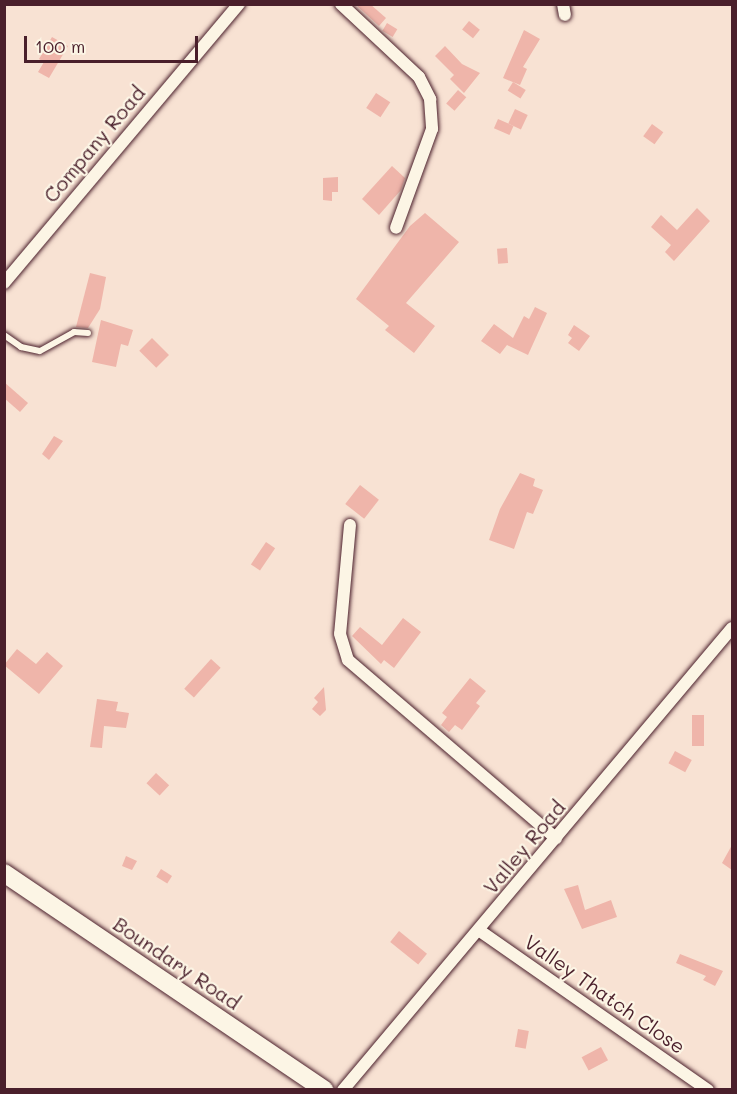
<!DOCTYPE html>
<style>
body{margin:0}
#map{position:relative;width:737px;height:1094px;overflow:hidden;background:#f8e2d3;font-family:Mali,sans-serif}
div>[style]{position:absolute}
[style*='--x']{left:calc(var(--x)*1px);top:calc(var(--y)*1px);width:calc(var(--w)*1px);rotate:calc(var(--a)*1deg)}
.building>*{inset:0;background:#efb5aa;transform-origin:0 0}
.roads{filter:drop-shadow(0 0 2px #4a1f2b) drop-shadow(0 0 2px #4a1f2b)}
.service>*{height:6px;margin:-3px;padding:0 3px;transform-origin:3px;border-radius:3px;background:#fcf5e5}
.minor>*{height:12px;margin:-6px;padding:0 6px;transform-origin:6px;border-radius:6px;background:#fcf5e5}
.secondary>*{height:18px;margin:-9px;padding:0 9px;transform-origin:9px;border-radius:9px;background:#fcf5e5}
span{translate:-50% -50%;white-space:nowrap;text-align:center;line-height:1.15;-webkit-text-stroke:4.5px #fcf5e5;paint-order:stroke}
.street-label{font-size:20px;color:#4a1f2b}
.frame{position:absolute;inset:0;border:6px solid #4a1f2b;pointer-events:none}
.scale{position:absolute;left:24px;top:36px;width:174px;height:27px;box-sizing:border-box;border:3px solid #4a1f2b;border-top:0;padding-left:8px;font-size:18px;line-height:21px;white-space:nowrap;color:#4a1f2b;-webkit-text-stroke:4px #fcf5e5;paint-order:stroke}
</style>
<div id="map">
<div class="building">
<div style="clip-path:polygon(355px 4px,370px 4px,386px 18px,379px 26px)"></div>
<div style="left:469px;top:21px;width:14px;height:11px;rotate:39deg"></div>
<div style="left:387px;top:23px;width:12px;height:9px;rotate:31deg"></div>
<div style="clip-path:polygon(524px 30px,540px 39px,523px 67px,527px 69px,520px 85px,503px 78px)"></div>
<div style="clip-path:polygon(52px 37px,68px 46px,49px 78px,38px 72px,44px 62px,39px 59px)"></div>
<div style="clip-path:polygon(445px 46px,462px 64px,480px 73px,464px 93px,450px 79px,454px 75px,435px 56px)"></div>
<div style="left:513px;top:82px;width:15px;height:10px;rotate:32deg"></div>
<div style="left:458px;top:90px;width:11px;height:18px;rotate:41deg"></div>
<div style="left:376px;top:93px;width:17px;height:18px;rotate:33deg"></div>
<div style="left:515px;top:109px;width:14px;height:16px;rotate:25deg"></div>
<div style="left:498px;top:119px;width:17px;height:10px;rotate:24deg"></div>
<div style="left:652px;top:124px;width:14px;height:15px;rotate:36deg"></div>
<div style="clip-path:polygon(392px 166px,405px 178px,401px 190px,379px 215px,362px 199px)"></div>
<div style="clip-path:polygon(338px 177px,338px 192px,332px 192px,332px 201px,323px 200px,323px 178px)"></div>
<div style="clip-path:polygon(697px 208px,710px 221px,674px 261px,665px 252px,671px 245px,651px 227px,661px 215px,677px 230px)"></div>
<div style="clip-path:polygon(425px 213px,459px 242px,406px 303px,435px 326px,414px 353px,385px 330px,389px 326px,356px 299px,410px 226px)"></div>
<div style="left:507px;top:248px;width:15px;height:10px;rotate:86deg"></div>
<div style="clip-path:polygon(90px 273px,106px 277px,100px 309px,88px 328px,76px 327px)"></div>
<div style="clip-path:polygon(535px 307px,547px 313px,528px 355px,507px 345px,500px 354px,481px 341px,494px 324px,513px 338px,524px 316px,529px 319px)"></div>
<div style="clip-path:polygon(101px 320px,133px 330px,128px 346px,121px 344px,116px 367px,92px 362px)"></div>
<div style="clip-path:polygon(574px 325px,590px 336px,579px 351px,568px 343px,572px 338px,568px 335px)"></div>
<div style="left:152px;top:338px;width:24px;height:18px;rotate:45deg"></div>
<div style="clip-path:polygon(4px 382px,28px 403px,20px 412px,4px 398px)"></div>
<div style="clip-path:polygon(54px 436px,63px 441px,49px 460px,42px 454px)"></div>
<div style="clip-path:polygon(520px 473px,535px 479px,533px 486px,543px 490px,533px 514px,527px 512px,514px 549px,489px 540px,500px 509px)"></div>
<div style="left:360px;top:485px;width:24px;height:24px;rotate:38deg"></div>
<div style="left:266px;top:542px;width:11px;height:27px;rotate:34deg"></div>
<div style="clip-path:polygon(403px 618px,421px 632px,394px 668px,384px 660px,381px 664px,352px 636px,360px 627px,382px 645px)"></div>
<div style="clip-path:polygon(17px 649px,36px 664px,47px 652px,63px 666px,39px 694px,4px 665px)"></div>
<div style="left:211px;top:659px;width:13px;height:40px;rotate:42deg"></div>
<div style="clip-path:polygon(470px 678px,486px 691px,476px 703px,480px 706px,462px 730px,455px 725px,449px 732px,441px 725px,447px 717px,442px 713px)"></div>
<div style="clip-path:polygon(324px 687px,326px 710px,320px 716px,312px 709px,318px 702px,314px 698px)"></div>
<div style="clip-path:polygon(97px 699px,118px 702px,116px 711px,129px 713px,126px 728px,104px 726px,102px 748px,90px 747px)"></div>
<div style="left:692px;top:715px;width:12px;height:31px"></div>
<div style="left:675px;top:751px;width:19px;height:14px;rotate:28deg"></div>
<div style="left:156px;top:773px;width:18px;height:14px;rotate:43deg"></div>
<div style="clip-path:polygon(732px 845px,732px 870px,722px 863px)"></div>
<div style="clip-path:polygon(126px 856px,137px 861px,132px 870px,122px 866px)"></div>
<div style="left:161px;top:869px;width:13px;height:9px;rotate:32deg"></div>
<div style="clip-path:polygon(578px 885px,585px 910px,611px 900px,617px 917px,582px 929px,564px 889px)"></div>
<div style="left:399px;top:931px;width:36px;height:14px;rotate:39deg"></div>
<div style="clip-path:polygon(680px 954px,723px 971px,715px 986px,703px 980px,706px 976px,676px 963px)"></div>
<div style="left:518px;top:1029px;width:11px;height:18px;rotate:10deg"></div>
<div style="left:601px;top:1047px;width:15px;height:22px;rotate:62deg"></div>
</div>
<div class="roads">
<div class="service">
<div style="--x:4;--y:335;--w:21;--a:35"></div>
<div style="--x:21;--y:347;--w:19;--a:12"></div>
<div style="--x:40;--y:351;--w:39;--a:-29"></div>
<div style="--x:74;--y:332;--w:14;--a:4"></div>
</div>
<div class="minor">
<div style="--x:341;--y:4;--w:107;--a:43.1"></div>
<div style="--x:419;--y:77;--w:25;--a:63"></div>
<div style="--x:430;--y:99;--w:30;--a:86"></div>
<div style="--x:432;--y:129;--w:105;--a:110"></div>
<div style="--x:563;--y:4;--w:11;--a:80"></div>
<div style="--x:4;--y:283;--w:365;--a:-49.9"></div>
<div style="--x:350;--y:525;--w:109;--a:95.2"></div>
<div style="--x:340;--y:634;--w:27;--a:73"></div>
<div style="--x:348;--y:660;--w:274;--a:40.6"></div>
<div style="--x:480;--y:931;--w:278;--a:34.9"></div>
<div style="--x:343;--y:1090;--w:604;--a:-49.9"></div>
</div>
<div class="secondary">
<div style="--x:4;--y:873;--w:387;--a:34.1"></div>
</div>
</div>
<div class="street-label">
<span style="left:94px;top:144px;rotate:-50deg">Company Road</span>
<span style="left:524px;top:847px;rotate:-50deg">Valley Road</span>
<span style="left:177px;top:963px;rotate:34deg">Boundary Road</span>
<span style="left:605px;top:994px;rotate:35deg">Valley Thatch Close</span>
</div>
<div class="frame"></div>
<div class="scale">100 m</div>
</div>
